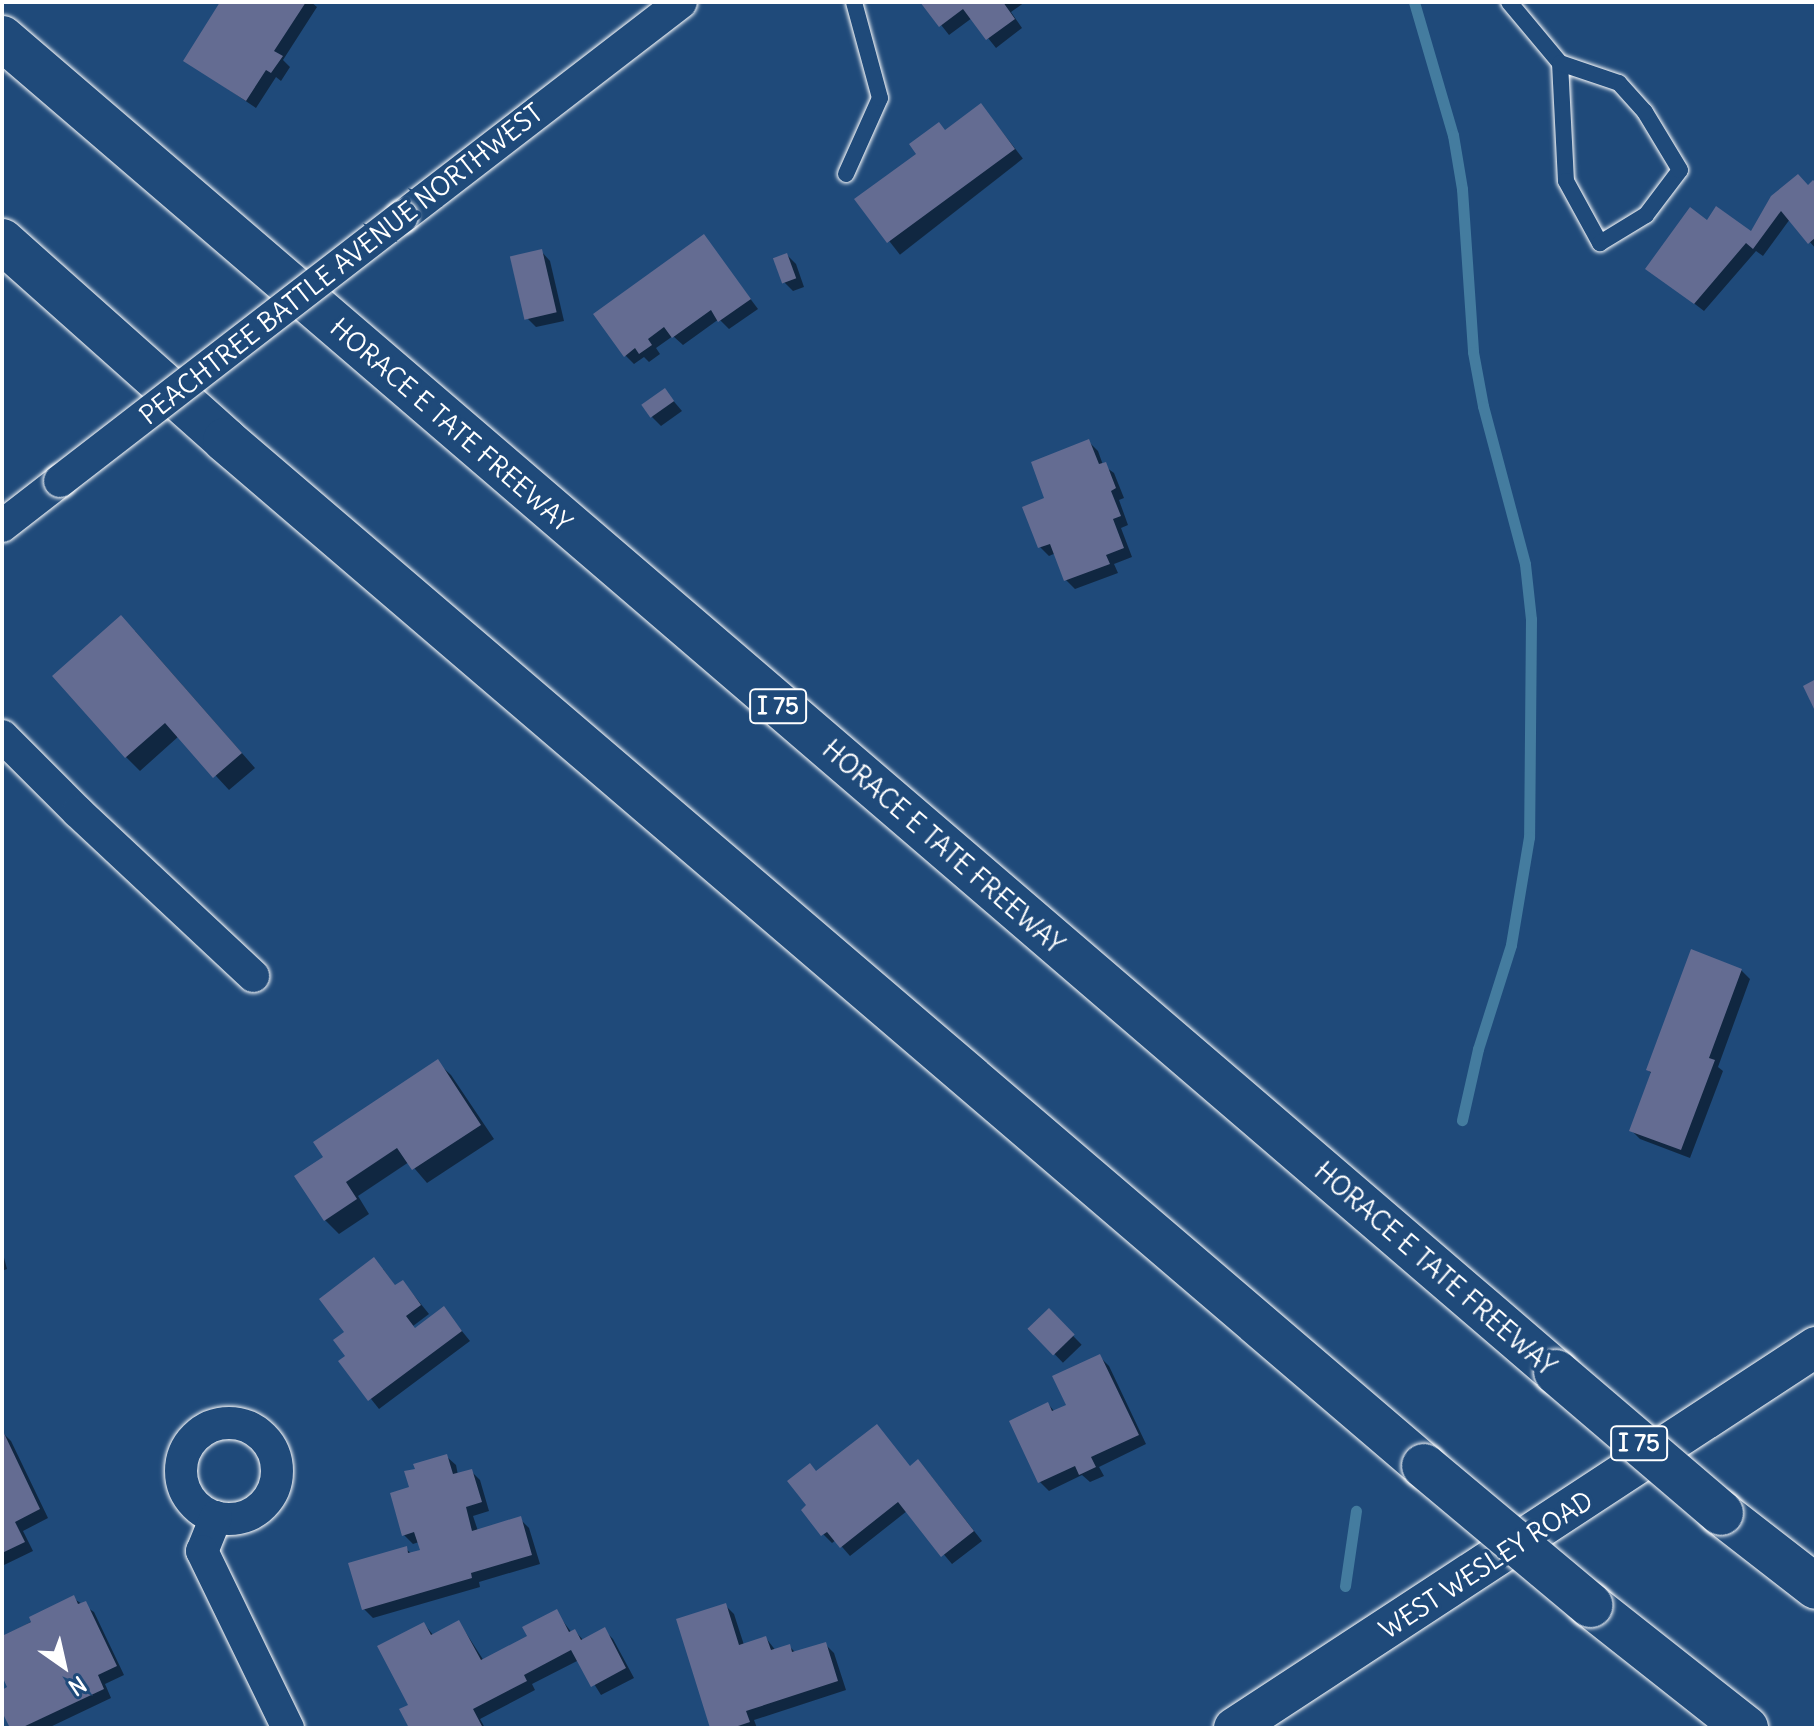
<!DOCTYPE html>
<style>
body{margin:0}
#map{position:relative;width:1818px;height:1730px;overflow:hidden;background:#1f4a7a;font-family:Delius,sans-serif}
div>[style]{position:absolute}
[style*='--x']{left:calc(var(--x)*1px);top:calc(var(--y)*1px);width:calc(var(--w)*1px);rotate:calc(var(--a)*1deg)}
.shadow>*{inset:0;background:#0007;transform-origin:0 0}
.stream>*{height:11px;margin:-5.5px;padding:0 5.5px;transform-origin:5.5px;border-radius:5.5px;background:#447c9f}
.building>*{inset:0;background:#646c92;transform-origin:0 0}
.roads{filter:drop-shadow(0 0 2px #fff) drop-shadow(0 0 2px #fff)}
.service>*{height:16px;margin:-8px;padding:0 8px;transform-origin:8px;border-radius:8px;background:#1f4a7a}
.minor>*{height:32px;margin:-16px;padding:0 16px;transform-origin:16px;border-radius:16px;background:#1f4a7a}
.minor>.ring{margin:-16px;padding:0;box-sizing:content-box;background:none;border:32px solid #1f4a7a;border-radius:50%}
.tertiary>*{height:40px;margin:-20px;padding:0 20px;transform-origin:20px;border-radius:20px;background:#1f4a7a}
.motorway>*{height:44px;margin:-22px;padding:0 22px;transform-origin:22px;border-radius:22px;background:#1f4a7a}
.bridges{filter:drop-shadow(0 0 2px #fff) drop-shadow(0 0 2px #fff)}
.minor-bridge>*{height:32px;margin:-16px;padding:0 16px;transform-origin:16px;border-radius:16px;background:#1f4a7a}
.motorway-bridge>*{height:44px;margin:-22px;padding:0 22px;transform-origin:22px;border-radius:22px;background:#1f4a7a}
span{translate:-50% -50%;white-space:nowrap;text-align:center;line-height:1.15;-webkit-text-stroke:7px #1f4a7a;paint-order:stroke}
.shield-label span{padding:2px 6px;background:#1f4a7a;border:2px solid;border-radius:6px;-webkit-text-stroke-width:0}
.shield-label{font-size:24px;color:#fff;font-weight:700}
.street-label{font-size:26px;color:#fff}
.frame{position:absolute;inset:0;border:4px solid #fff;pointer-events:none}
.north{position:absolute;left:24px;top:1626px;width:80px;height:80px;-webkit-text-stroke:6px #1f4a7a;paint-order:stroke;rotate:146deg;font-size:22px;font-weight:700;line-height:32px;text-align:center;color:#fff}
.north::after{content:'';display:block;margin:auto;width:28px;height:36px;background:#fff;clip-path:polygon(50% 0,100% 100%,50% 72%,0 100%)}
</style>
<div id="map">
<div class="shadow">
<div style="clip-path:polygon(223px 2px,311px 2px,317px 7px,283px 60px,290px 67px,281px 81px,276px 77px,256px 108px,185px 60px)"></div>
<div style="clip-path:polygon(923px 2px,1025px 2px,1011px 12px,1022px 28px,996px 48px,972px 18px,949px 35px)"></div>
<div style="left:981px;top:105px;width:68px;height:156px;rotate:52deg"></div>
<div style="clip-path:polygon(1816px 185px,1816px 249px,1790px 219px,1763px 256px,1756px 251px,1704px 311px,1648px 268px,1707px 223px,1752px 234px,1808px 187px)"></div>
<div style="clip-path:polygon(704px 237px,758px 309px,729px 329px,719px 319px,683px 345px,673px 336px,656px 348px,660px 354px,649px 362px,644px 357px,634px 364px,625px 355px)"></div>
<div style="clip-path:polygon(541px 251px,550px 261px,564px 321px,536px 327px,527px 318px)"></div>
<div style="clip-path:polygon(787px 255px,796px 264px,804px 287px,793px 291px,784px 282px)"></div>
<div style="clip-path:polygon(665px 391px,682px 411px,661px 426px,652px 417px)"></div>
<div style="clip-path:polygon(1089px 442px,1098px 451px,1103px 465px,1114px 473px,1124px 498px,1119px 500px,1128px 525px,1121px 528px,1132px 557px,1114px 564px,1118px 573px,1075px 589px,1066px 580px,1056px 553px,1049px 556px,1040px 547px,1047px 499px)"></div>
<div style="clip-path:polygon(135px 631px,255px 768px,229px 790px,179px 736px,140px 771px,126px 757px)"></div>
<div style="clip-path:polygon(1741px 970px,1750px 979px,1718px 1067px,1723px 1071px,1690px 1158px,1640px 1139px,1631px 1130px,1652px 1074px,1648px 1070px)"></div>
<div style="clip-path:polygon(437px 1062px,451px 1075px,494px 1139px,427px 1183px,409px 1162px,358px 1196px,369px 1214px,339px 1234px,325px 1220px,326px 1157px)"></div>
<div style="clip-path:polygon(2px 1250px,7px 1269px,2px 1271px)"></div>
<div style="clip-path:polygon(383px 1269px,396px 1287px,403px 1282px,429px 1314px,413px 1326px,416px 1330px,444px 1309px,470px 1341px,379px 1409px,341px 1361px,347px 1356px,347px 1332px)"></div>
<div style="left:1049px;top:1311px;width:47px;height:26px;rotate:46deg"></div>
<div style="clip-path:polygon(1100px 1357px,1109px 1366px,1146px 1444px,1099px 1467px,1104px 1476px,1090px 1482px,1082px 1475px,1049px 1491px,1040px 1482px,1048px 1404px,1055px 1412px,1068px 1406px)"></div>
<div style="clip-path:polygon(2px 1432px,11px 1441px,48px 1518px,23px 1531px,33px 1551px,2px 1566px)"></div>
<div style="clip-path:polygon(446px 1456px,456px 1465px,458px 1475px,471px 1471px,480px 1480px,489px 1511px,473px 1516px,478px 1531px,520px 1519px,529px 1528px,540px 1564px,479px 1582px,480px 1587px,373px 1618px,364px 1609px,406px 1549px,412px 1554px,422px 1551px,419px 1542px,413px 1544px,404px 1535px,411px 1489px)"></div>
<div style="clip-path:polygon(911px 1468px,927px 1471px,982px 1541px,952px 1564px,907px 1511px,850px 1556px,836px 1540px,832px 1543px,823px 1534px,809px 1505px,817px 1473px)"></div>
<div style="clip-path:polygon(73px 1598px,94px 1612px,124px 1675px,105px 1684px,111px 1698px,48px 1728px,12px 1728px,2px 1708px,2px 1692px,10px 1688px,2px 1671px,2px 1638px)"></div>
<div style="clip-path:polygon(725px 1605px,734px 1614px,744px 1645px,766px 1638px,776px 1651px,790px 1647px,796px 1653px,825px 1644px,834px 1653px,846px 1690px,754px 1720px,757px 1728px,712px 1728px)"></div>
<div style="clip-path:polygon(556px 1612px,572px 1633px,575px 1631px,584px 1641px,604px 1630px,613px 1639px,634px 1678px,601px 1695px,579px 1660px,532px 1684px,535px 1690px,480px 1719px,485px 1728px,412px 1728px,411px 1706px,424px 1624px,434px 1636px,459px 1622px,484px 1661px,530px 1637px)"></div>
</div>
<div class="stream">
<div style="--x:1414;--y:2;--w:139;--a:73.7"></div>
<div style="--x:1453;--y:135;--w:55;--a:80.5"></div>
<div style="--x:1462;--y:189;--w:163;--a:86.1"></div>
<div style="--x:1473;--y:352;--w:55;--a:79.5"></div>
<div style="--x:1483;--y:406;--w:163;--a:75.1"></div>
<div style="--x:1525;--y:564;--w:55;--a:83.8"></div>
<div style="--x:1531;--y:619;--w:218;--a:90.5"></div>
<div style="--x:1529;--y:837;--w:109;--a:99.5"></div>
<div style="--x:1511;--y:945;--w:109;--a:107.6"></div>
<div style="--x:1478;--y:1049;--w:73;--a:102.7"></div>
<div style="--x:1345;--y:1586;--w:76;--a:-81.7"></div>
</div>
<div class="building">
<div style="clip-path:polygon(220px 2px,306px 2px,274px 51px,283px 56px,271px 73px,266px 70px,246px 101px,183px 61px)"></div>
<div style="clip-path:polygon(920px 2px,1003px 2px,1015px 19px,986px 40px,963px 9px,939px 27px)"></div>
<div style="clip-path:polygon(981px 103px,1015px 149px,887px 243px,854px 199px,916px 154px,909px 144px,939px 122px,945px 130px)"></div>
<div style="clip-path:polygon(1798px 174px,1808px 185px,1813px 180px,1816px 183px,1816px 237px,1808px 244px,1781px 211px,1753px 249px,1746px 243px,1694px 304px,1645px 269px,1690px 207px,1707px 220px,1716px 206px,1751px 231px,1771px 196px)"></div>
<div style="clip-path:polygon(704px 234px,751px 299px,718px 322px,711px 310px,672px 338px,664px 327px,648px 339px,652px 345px,639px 354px,635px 348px,624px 357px,593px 314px)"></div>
<div style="left:542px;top:249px;width:65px;height:33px;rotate:77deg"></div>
<div style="left:787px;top:253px;width:27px;height:15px;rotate:70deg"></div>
<div style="left:665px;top:388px;width:16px;height:29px;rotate:55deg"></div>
<div style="clip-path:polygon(1089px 439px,1099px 464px,1106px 462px,1116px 488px,1111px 491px,1121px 516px,1113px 519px,1124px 548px,1106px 555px,1110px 564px,1064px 581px,1050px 544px,1038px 548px,1022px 507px,1044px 498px,1031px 462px)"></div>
<div style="clip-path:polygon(121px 615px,242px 753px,213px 778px,165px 723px,125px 758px,52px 676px)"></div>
<div style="clip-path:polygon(1816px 679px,1816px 713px,1803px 686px)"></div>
<div style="clip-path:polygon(1691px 949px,1742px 969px,1709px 1058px,1715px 1060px,1681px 1150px,1629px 1131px,1651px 1072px,1646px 1070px)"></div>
<div style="clip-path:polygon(438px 1059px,481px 1125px,412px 1170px,397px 1148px,346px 1182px,357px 1199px,324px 1221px,294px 1176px,323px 1157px,313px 1142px)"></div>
<div style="clip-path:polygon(374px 1257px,395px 1285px,403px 1280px,421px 1305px,406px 1316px,415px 1328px,444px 1306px,462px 1331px,368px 1401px,338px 1361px,345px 1356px,333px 1340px,344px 1332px,319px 1299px)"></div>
<div style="left:1049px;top:1308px;width:37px;height:30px;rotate:46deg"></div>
<div style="clip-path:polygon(1100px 1354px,1139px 1435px,1091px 1457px,1096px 1467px,1079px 1475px,1075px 1466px,1038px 1483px,1009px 1421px,1048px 1402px,1052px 1411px,1066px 1405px,1052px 1376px)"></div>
<div style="clip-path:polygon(877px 1424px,910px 1466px,918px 1459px,974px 1531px,941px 1557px,898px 1502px,840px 1548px,827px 1532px,821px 1536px,801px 1510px,806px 1505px,787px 1481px,810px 1463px,816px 1471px)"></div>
<div style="clip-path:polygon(2px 1429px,40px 1509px,15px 1522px,25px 1542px,2px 1553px)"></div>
<div style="clip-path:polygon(447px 1454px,453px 1474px,472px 1469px,482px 1502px,466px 1507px,472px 1531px,521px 1516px,532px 1555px,471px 1573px,472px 1578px,362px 1610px,348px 1563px,407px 1546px,408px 1553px,420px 1550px,414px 1532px,402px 1536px,390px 1493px,409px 1487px,404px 1471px,415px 1469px,413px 1464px)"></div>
<div style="clip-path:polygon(74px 1595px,78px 1604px,86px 1601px,117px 1666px,98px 1675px,104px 1689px,21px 1728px,10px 1728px,2px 1712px,2px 1690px,7px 1687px,2px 1676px,2px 1636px,31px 1622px,29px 1617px)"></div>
<div style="clip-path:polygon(726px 1603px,739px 1645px,766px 1636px,771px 1650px,790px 1644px,792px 1652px,826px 1642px,838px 1681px,746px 1711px,750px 1722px,732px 1728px,710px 1728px,676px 1619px)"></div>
<div style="clip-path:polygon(557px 1609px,569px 1632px,575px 1629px,581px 1640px,605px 1627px,626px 1668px,591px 1687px,571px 1650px,524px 1675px,527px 1681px,473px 1709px,483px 1728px,409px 1728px,399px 1709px,408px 1705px,377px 1646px,424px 1622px,431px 1635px,459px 1620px,481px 1660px,527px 1636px,522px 1627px)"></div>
</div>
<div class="roads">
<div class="service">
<div style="--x:1509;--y:2;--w:80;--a:50.1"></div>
<div style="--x:1560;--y:63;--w:118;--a:87.1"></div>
<div style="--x:1566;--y:181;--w:71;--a:61.3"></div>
<div style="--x:1600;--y:243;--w:54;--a:-31.3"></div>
<div style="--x:1646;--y:215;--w:56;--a:-52.9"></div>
<div style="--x:1680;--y:170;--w:68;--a:-121.1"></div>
<div style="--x:1645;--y:112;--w:39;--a:-132"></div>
<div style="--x:1619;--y:83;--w:62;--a:-161.3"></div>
<div style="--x:846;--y:174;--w:83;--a:-65.9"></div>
<div style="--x:880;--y:98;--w:99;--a:-105.2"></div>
</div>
<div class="minor">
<div style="--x:402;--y:217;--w:352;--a:-37.6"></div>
<div style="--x:2;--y:526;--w:73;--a:-37.8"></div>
<div style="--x:2;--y:736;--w:107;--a:45"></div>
<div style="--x:78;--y:812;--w:240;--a:43.1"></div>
<div class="ring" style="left:181px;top:1423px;width:64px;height:64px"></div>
<div style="--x:216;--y:1517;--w:37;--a:112"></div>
<div style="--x:202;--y:1551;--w:197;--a:64.1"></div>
</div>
<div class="tertiary">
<div style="--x:1234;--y:1728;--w:696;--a:-33.21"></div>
</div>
<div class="motorway">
<div style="--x:2;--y:38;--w:2048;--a:40.64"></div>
<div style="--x:2;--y:241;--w:299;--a:41.7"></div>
<div style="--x:225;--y:440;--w:1578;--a:40.55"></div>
<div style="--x:1721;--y:1513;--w:120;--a:37.9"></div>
<div style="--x:1590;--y:1605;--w:199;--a:38.3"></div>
</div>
</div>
<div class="bridges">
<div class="minor-bridge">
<div style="--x:60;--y:481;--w:432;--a:-37.7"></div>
</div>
<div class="motorway-bridge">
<div style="--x:1556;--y:1372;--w:217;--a:40.5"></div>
<div style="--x:1424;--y:1466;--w:217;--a:39.9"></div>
</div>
</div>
<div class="shield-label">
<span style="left:778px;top:706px">I 75</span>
<span style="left:1639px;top:1443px">I 75</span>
</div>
<div class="street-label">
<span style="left:341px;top:264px;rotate:-38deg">PEACHTREE BATTLE AVENUE NORTHWEST</span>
<span style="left:451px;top:425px;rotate:41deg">HORACE E TATE FREEWAY</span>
<span style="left:943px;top:847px;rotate:41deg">HORACE E TATE FREEWAY</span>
<span style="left:1435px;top:1269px;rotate:41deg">HORACE E TATE FREEWAY</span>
<span style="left:1486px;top:1565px;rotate:-33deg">WEST WESLEY ROAD</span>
</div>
<div class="frame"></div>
<div class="north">N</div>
</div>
